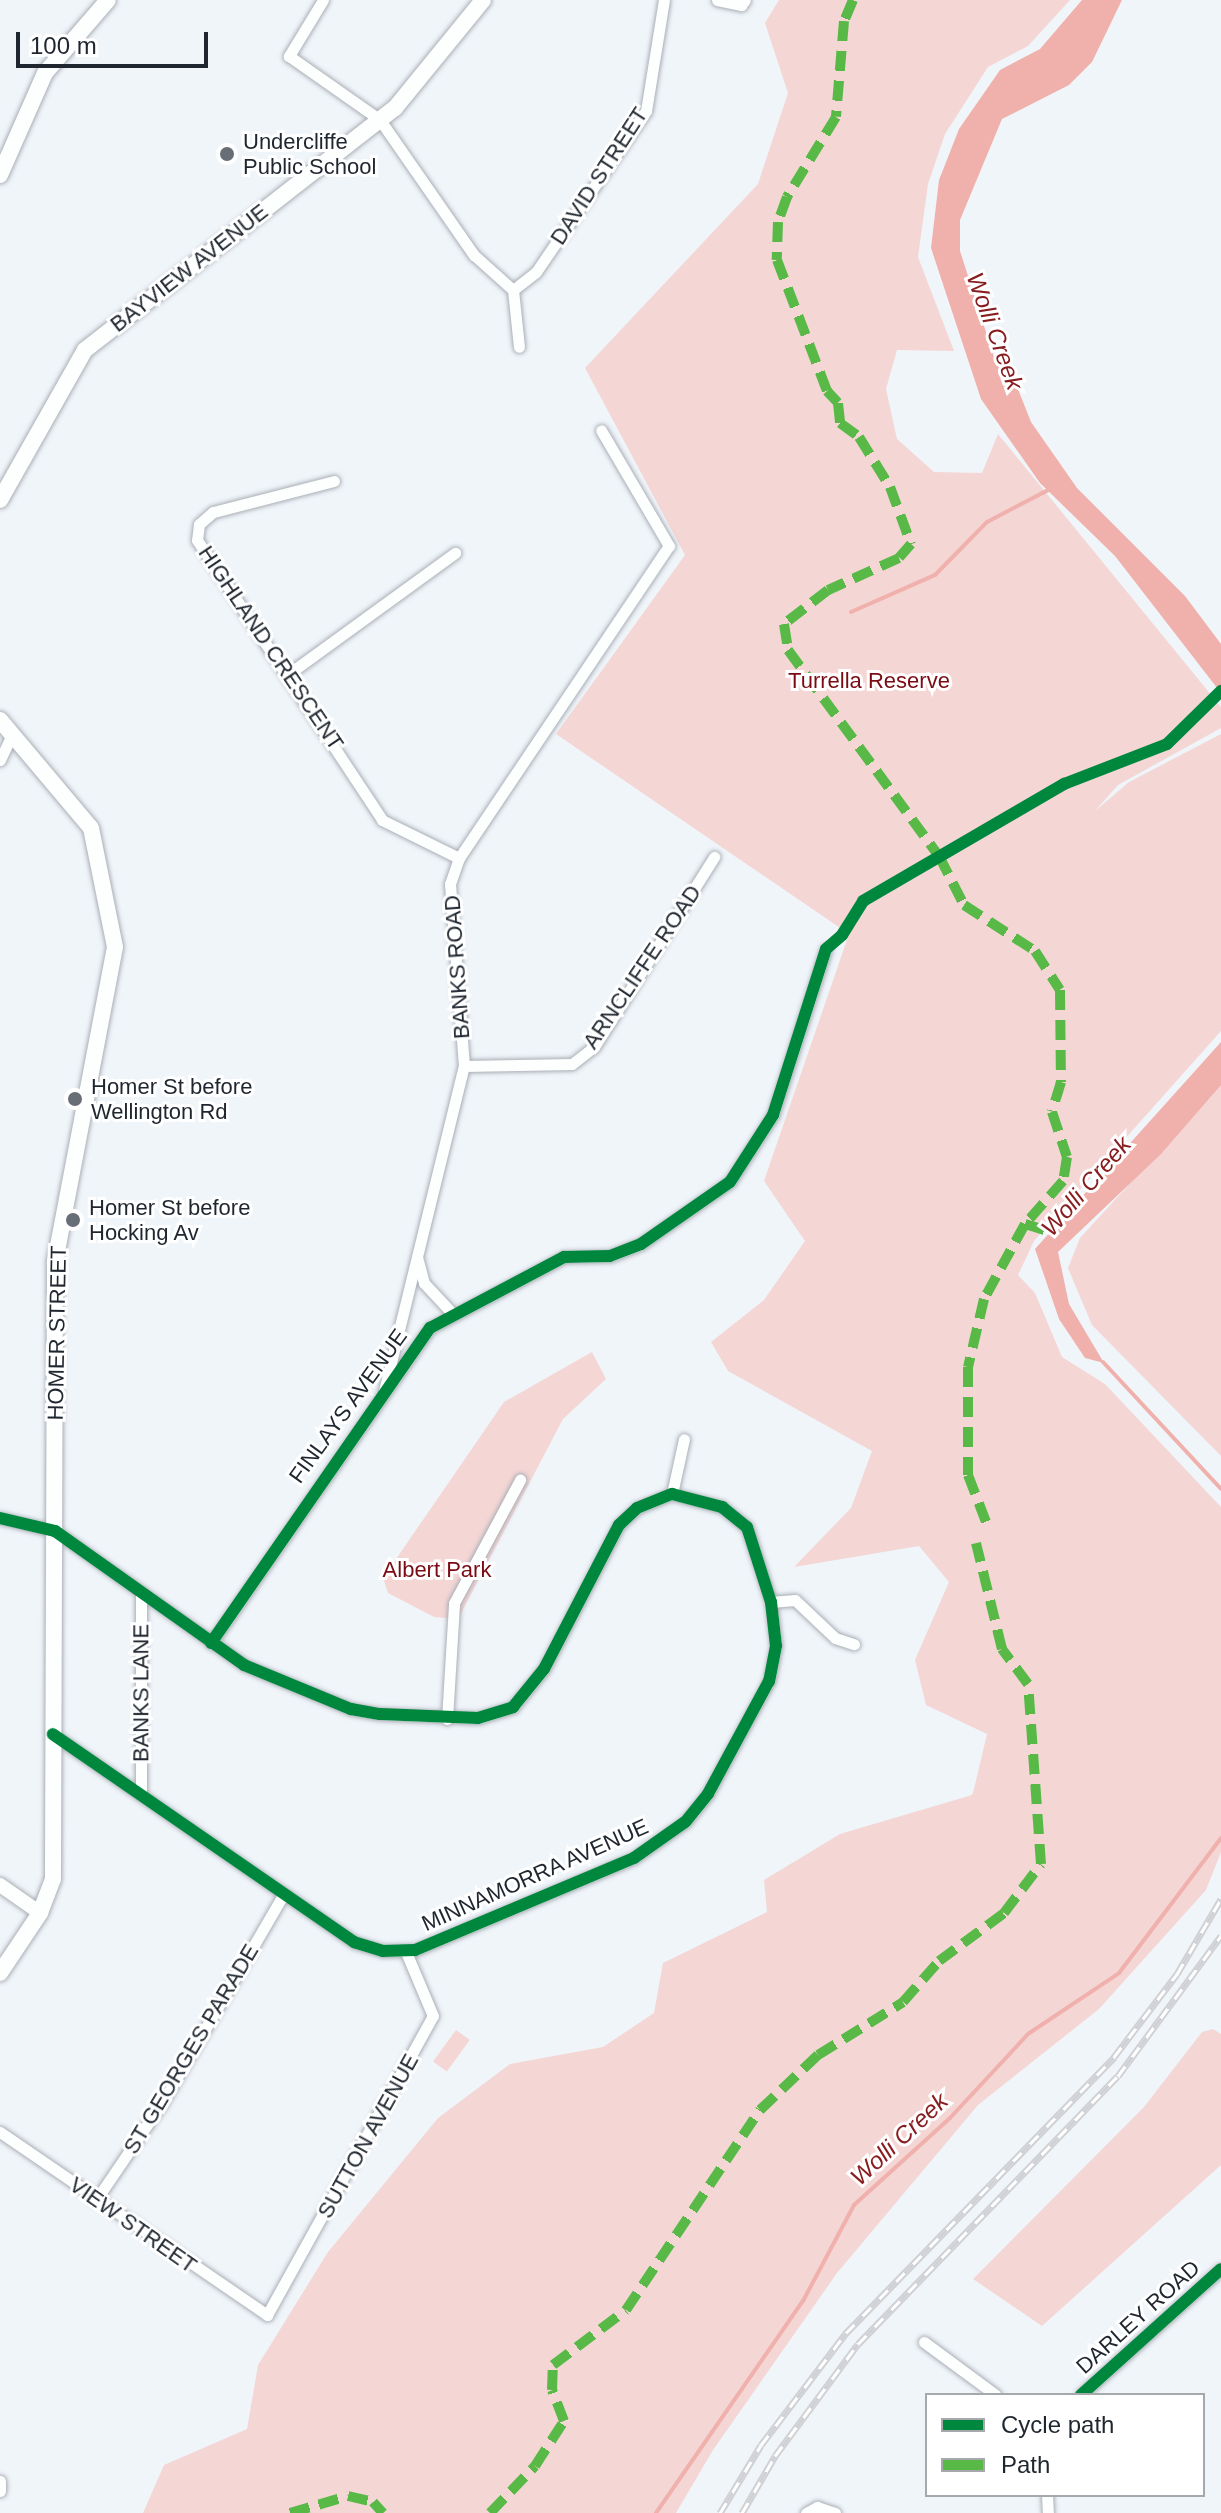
<!DOCTYPE html>
<style>
body{margin:0}
#map{position:relative;width:1221px;height:2513px;overflow:hidden;background:#f0f5fa;font-family:Arial,sans-serif}
div>[style]{position:absolute}
[style*='--x']{left:calc(var(--x)*1px);top:calc(var(--y)*1px);width:calc(var(--w)*1px);rotate:calc(var(--a)*1deg)}
.green>*{inset:0;background:#f4d6d5;transform-origin:0 0}
.water>*{inset:0;background:#f0b1ad}
.stream>*{height:4px;margin:-2px;padding:0 2px;transform-origin:2px;border-radius:2px;background:#f0b1ad}
.roads{filter:drop-shadow(0 0 2px #aaafb6) drop-shadow(0 0 2px #aaafb6)}
.minor>*{height:11px;margin:-5.5px;padding:0 5.5px;transform-origin:5.5px;border-radius:5.5px;background:#fdfefe}
.tertiary>*{height:14px;margin:-7px;padding:0 7px;transform-origin:7px;border-radius:7px;background:#fdfefe}
.secondary>*{height:16px;margin:-8px;padding:0 8px;transform-origin:8px;border-radius:8px;background:#fdfefe}
.rail>*{height:7px;margin-top:-3.5px;transform-origin:0;background:repeating-linear-gradient(90deg,#fff 0 12px,#d0d1d4 0 24px);box-sizing:border-box;border-block:2px solid #d0d1d4}
.quiet>*{height:10px;margin-top:-5px;transform-origin:0;background:repeating-linear-gradient(90deg,#58b947 0 20px,transparent 0 30px)}
.cycleway>*{height:12px;margin:-6px;padding:0 6px;transform-origin:6px;border-radius:6px;background:#00873e}
.dots>*{width:22px;height:22px;translate:-50% -50%;box-sizing:border-box;border:4px solid #fff;border-radius:50%}
span{translate:-50% -50%;white-space:nowrap;text-align:center;line-height:1.15;-webkit-text-stroke:6px #fff;paint-order:stroke}
.poi-label{font-size:22px;color:#1f262f}
.left{translate:0 -50%;text-align:left}
.street-label{font-size:22px;color:#1f262f}
.park-label{font-size:22px;color:#7a0a13}
.water-label{font-size:24px;color:#881d20;font-style:italic}
.legend{position:absolute;left:925px;top:2393px;width:280px;height:104px;box-sizing:border-box;background:#fff;border:2px solid #a5a8ac;margin:0;padding:10px 14px;list-style:none;font-size:24px;color:#1f262f}
.legend li{display:flex;align-items:center;gap:16px;height:40px}
.legend b{width:40px;border:2px solid #a5a8ac}
.scale{position:absolute;left:16px;top:32px;width:192px;height:36px;box-sizing:border-box;border:4px solid #1f262f;border-top:0;padding-left:10px;font-size:24px;line-height:28px;white-space:nowrap;color:#1f262f;-webkit-text-stroke:6px #fff;paint-order:stroke}
</style>
<div id="map">
<div class="green">
<div style="clip-path:polygon(779px 0,1070px 0,1028px 46px,988px 67px,945px 134px,928px 184px,918px 257px,954px 351px,897px 350px,886px 389px,897px 439px,934px 472px,982px 473px,998px 434px,1221px 707px,1221px 728px,1118px 785px,1095px 811px,1129px 782px,1221px 734px,1221px 1031px,1034px 1241px,1018px 1275px,1035px 1293px,1062px 1357px,1105px 1384px,1221px 1507px,1221px 1852px,1206px 1890px,1099px 2009px,978px 2105px,837px 2273px,713px 2450px,676px 2513px,143px 2513px,164px 2465px,247px 2429px,258px 2365px,328px 2252px,438px 2118px,510px 2064px,603px 2047px,654px 2013px,663px 1963px,767px 1912px,764px 1880px,840px 1834px,972px 1795px,974px 1789px,987px 1734px,926px 1705px,915px 1660px,949px 1582px,919px 1546px,794px 1567px,851px 1508px,872px 1451px,728px 1371px,711px 1342px,764px 1300px,805px 1241px,764px 1181px,849px 934px,556px 734px,685px 555px,585px 368px,758px 184px,788px 93px,765px 23px)"></div>
<div style="clip-path:polygon(1221px 1084px,1221px 1456px,1092px 1325px,1068px 1268px,1080px 1238px)"></div>
<div style="clip-path:polygon(592px 1352px,606px 1379px,563px 1419px,458px 1619px,434px 1617px,388px 1593px,383px 1578px,504px 1402px)"></div>
<div style="clip-path:polygon(1213px 2029px,1221px 2034px,1221px 2165px,1042px 2326px,973px 2279px,1144px 2107px,1202px 2032px)"></div>
<div style="left:456px;top:2030px;width:17px;height:39px;rotate:36deg"></div>
</div>
<div class="water">
<div style="clip-path:polygon(1082px 0,1122px 0,1092px 62px,1069px 85px,1002px 119px,960px 220px,960px 251px,994px 357px,1012px 374px,1031px 422px,1077px 488px,1185px 596px,1221px 644px,1221px 693px,1115px 556px,1040px 483px,981px 399px,931px 248px,939px 180px,959px 129px,1000px 70px,1040px 49px)"></div>
<div style="clip-path:polygon(1221px 1042px,1221px 1085px,1161px 1154px,1058px 1252px,1069px 1304px,1104px 1363px,1085px 1358px,1059px 1319px,1035px 1249px)"></div>
</div>
<div class="stream">
<div style="--x:851;--y:612;--w:92;--a:-23.8"></div>
<div style="--x:935;--y:575;--w:74;--a:-45.5"></div>
<div style="--x:987;--y:522;--w:71;--a:-27.6"></div>
<div style="--x:1103;--y:1362;--w:173;--a:47.1"></div>
<div style="--x:656;--y:2513;--w:258;--a:-55.3"></div>
<div style="--x:803;--y:2301;--w:109;--a:-62"></div>
<div style="--x:854;--y:2205;--w:130;--a:-42.2"></div>
<div style="--x:950;--y:2118;--w:115;--a:-47.1"></div>
<div style="--x:1028;--y:2034;--w:110;--a:-33.8"></div>
<div style="--x:1119;--y:1973;--w:169;--a:-52.9"></div>
</div>
<div class="roads">
<div class="minor">
<div style="--x:323;--y:0;--w:66;--a:121.3"></div>
<div style="--x:289;--y:56;--w:111;--a:35.1"></div>
<div style="--x:380;--y:120;--w:165;--a:55.2"></div>
<div style="--x:474;--y:255;--w:52;--a:41.9"></div>
<div style="--x:513;--y:290;--w:57;--a:84"></div>
<div style="--x:717;--y:0;--w:25;--a:12"></div>
<div style="--x:741;--y:5;--w:6;--a:-51"></div>
<div style="--x:513;--y:290;--w:29;--a:-38"></div>
<div style="--x:536;--y:272;--w:195;--a:-55.7"></div>
<div style="--x:646;--y:111;--w:112;--a:-80.8"></div>
<div style="--x:334;--y:481;--w:125;--a:165.6"></div>
<div style="--x:213;--y:512;--w:18;--a:139"></div>
<div style="--x:199;--y:524;--w:16;--a:97"></div>
<div style="--x:197;--y:540;--w:336;--a:56.5"></div>
<div style="--x:382;--y:820;--w:86;--a:26.3"></div>
<div style="--x:287;--y:675;--w:208;--a:-36"></div>
<div style="--x:0;--y:760;--w:29;--a:-65"></div>
<div style="--x:464;--y:1066;--w:108;--a:-1.1"></div>
<div style="--x:572;--y:1064;--w:28;--a:-38"></div>
<div style="--x:594;--y:1047;--w:225;--a:-57.7"></div>
<div style="--x:417;--y:1257;--w:27;--a:75"></div>
<div style="--x:424;--y:1283;--w:41;--a:47"></div>
<div style="--x:384;--y:1391;--w:335;--a:-76.2"></div>
<div style="--x:464;--y:1066;--w:183;--a:-94.4"></div>
<div style="--x:450;--y:884;--w:28;--a:-71"></div>
<div style="--x:459;--y:858;--w:376;--a:-56.1"></div>
<div style="--x:669;--y:546;--w:134;--a:-120.4"></div>
<div style="--x:672;--y:1494;--w:56;--a:-77.7"></div>
<div style="--x:0;--y:1518;--w:57;--a:13.3"></div>
<div style="--x:55;--y:1531;--w:232;--a:35.3"></div>
<div style="--x:244;--y:1665;--w:116;--a:22.4"></div>
<div style="--x:351;--y:1709;--w:29;--a:10"></div>
<div style="--x:380;--y:1714;--w:98;--a:2.3"></div>
<div style="--x:478;--y:1718;--w:37;--a:-17"></div>
<div style="--x:513;--y:1707;--w:49;--a:-50.8"></div>
<div style="--x:544;--y:1669;--w:162;--a:-62.5"></div>
<div style="--x:619;--y:1525;--w:25;--a:-43"></div>
<div style="--x:637;--y:1508;--w:38;--a:-22"></div>
<div style="--x:672;--y:1494;--w:52;--a:14.6"></div>
<div style="--x:722;--y:1507;--w:32;--a:39"></div>
<div style="--x:747;--y:1527;--w:79;--a:72.3"></div>
<div style="--x:771;--y:1602;--w:44;--a:83.5"></div>
<div style="--x:776;--y:1646;--w:36;--a:101"></div>
<div style="--x:769;--y:1681;--w:128;--a:118.4"></div>
<div style="--x:708;--y:1794;--w:36;--a:129"></div>
<div style="--x:685;--y:1822;--w:62;--a:144.8"></div>
<div style="--x:634;--y:1858;--w:238;--a:157.2"></div>
<div style="--x:415;--y:1950;--w:32;--a:178"></div>
<div style="--x:383;--y:1951;--w:30;--a:-163"></div>
<div style="--x:354;--y:1942;--w:366;--a:-145.4"></div>
<div style="--x:771;--y:1602;--w:24;--a:-5"></div>
<div style="--x:795;--y:1600;--w:55;--a:43.5"></div>
<div style="--x:835;--y:1638;--w:20;--a:18"></div>
<div style="--x:211;--y:1643;--w:384;--a:-55.2"></div>
<div style="--x:430;--y:1328;--w:152;--a:-27.9"></div>
<div style="--x:564;--y:1257;--w:46;--a:-1.2"></div>
<div style="--x:610;--y:1256;--w:33;--a:-21"></div>
<div style="--x:641;--y:1244;--w:108;--a:-34.9"></div>
<div style="--x:730;--y:1182;--w:80;--a:-57.3"></div>
<div style="--x:773;--y:1115;--w:174;--a:-72.3"></div>
<div style="--x:447;--y:1719;--w:116;--a:-86.5"></div>
<div style="--x:454;--y:1603;--w:140;--a:-61.8"></div>
<div style="--x:141;--y:1795;--w:203;--a:-90"></div>
<div style="--x:0;--y:2132;--w:324;--a:34.4"></div>
<div style="--x:267;--y:2315;--w:342;--a:-61"></div>
<div style="--x:433;--y:2016;--w:69;--a:-112.9"></div>
<div style="--x:96;--y:2200;--w:117;--a:-55.8"></div>
<div style="--x:162;--y:2103;--w:241;--a:-59.8"></div>
<div style="--x:924;--y:2342;--w:89;--a:36.4"></div>
<div style="--x:1081;--y:2395;--w:188;--a:-42"></div>
<div style="--x:0;--y:2481;--w:10;--a:90"></div>
<div style="--x:1047;--y:2495;--w:18;--a:87"></div>
<div style="--x:806;--y:2513;--w:13;--a:-29"></div>
<div style="--x:817;--y:2507;--w:19;--a:18"></div>
</div>
<div class="tertiary">
<div style="--x:0;--y:1885;--w:49;--a:35"></div>
</div>
<div class="secondary">
<div style="--x:0;--y:175;--w:111;--a:-66.2"></div>
<div style="--x:45;--y:73;--w:96;--a:-49.2"></div>
<div style="--x:0;--y:500;--w:172;--a:-60.5"></div>
<div style="--x:85;--y:350;--w:393;--a:-38"></div>
<div style="--x:395;--y:108;--w:139;--a:-50.8"></div>
<div style="--x:0;--y:720;--w:141;--a:49.9"></div>
<div style="--x:91;--y:828;--w:121;--a:78.6"></div>
<div style="--x:115;--y:947;--w:322;--a:100.8"></div>
<div style="--x:55;--y:1263;--w:616;--a:90.19"></div>
<div style="--x:53;--y:1879;--w:36;--a:111"></div>
<div style="--x:40;--y:1913;--w:72;--a:123.7"></div>
</div>
</div>
<div class="rail">
<div style="--x:720;--y:2513;--w:79;--a:-58.9"></div>
<div style="--x:761;--y:2445;--w:141;--a:-52.8"></div>
<div style="--x:846;--y:2333;--w:385;--a:-45.8"></div>
<div style="--x:1114;--y:2057;--w:104;--a:-52.8"></div>
<div style="--x:1177;--y:1974;--w:87;--a:-59.6"></div>
<div style="--x:742;--y:2513;--w:66;--a:-59.9"></div>
<div style="--x:775;--y:2456;--w:139;--a:-53.5"></div>
<div style="--x:858;--y:2344;--w:373;--a:-45.9"></div>
<div style="--x:1118;--y:2076;--w:174;--a:-53.7"></div>
</div>
<div class="quiet">
<div style="--x:853;--y:0;--w:23;--a:113"></div>
<div style="--x:844;--y:21;--w:96;--a:94.8"></div>
<div style="--x:836;--y:117;--w:94;--a:121.5"></div>
<div style="--x:787;--y:197;--w:27;--a:110"></div>
<div style="--x:778;--y:222;--w:38;--a:92"></div>
<div style="--x:777;--y:260;--w:140;--a:69.1"></div>
<div style="--x:827;--y:391;--w:16;--a:47"></div>
<div style="--x:838;--y:403;--w:20;--a:84"></div>
<div style="--x:840;--y:423;--w:24;--a:36"></div>
<div style="--x:859;--y:437;--w:59;--a:58.2"></div>
<div style="--x:890;--y:487;--w:61;--a:69.8"></div>
<div style="--x:911;--y:544;--w:18;--a:131"></div>
<div style="--x:899;--y:558;--w:78;--a:155.7"></div>
<div style="--x:828;--y:590;--w:56;--a:142.3"></div>
<div style="--x:784;--y:624;--w:26;--a:81"></div>
<div style="--x:788;--y:650;--w:255;--a:53.8"></div>
<div style="--x:939;--y:856;--w:55;--a:63"></div>
<div style="--x:964;--y:905;--w:85;--a:32.9"></div>
<div style="--x:1035;--y:951;--w:46;--a:57.3"></div>
<div style="--x:1060;--y:990;--w:92;--a:89.4"></div>
<div style="--x:1061;--y:1082;--w:31;--a:107"></div>
<div style="--x:1052;--y:1112;--w:47;--a:71.6"></div>
<div style="--x:1067;--y:1157;--w:24;--a:99"></div>
<div style="--x:1063;--y:1181;--w:57;--a:131.5"></div>
<div style="--x:1025;--y:1224;--w:85;--a:118.7"></div>
<div style="--x:984;--y:1299;--w:70;--a:103.2"></div>
<div style="--x:968;--y:1367;--w:108;--a:90"></div>
<div style="--x:968;--y:1475;--w:56;--a:69"></div>
<div style="--x:1025;--y:1224;--w:21;--a:17"></div>
<div style="--x:290;--y:2513;--w:60;--a:-16.3"></div>
<div style="--x:348;--y:2496;--w:26;--a:13"></div>
<div style="--x:373;--y:2502;--w:15;--a:48"></div>
<div style="--x:490;--y:2513;--w:65;--a:-46.2"></div>
<div style="--x:535;--y:2466;--w:54;--a:-57.2"></div>
<div style="--x:564;--y:2421;--w:33;--a:-111"></div>
<div style="--x:552;--y:2390;--w:25;--a:-88"></div>
<div style="--x:553;--y:2365;--w:91;--a:-37"></div>
<div style="--x:626;--y:2310;--w:241;--a:-56.2"></div>
<div style="--x:760;--y:2110;--w:80;--a:-43.5"></div>
<div style="--x:818;--y:2055;--w:100;--a:-31.9"></div>
<div style="--x:903;--y:2002;--w:55;--a:-48.7"></div>
<div style="--x:939;--y:1961;--w:81;--a:-36.4"></div>
<div style="--x:1004;--y:1913;--w:61;--a:-52.9"></div>
<div style="--x:1041;--y:1864;--w:180;--a:-94.1"></div>
<div style="--x:1028;--y:1684;--w:44;--a:-126.6"></div>
<div style="--x:1002;--y:1649;--w:109;--a:-103.8"></div>
</div>
<div class="cycleway">
<div style="--x:0;--y:1518;--w:57;--a:13.3"></div>
<div style="--x:55;--y:1531;--w:232;--a:35.3"></div>
<div style="--x:244;--y:1665;--w:116;--a:22.4"></div>
<div style="--x:351;--y:1709;--w:29;--a:10"></div>
<div style="--x:380;--y:1714;--w:98;--a:2.3"></div>
<div style="--x:478;--y:1718;--w:37;--a:-17"></div>
<div style="--x:513;--y:1707;--w:49;--a:-50.8"></div>
<div style="--x:544;--y:1669;--w:162;--a:-62.5"></div>
<div style="--x:619;--y:1525;--w:25;--a:-43"></div>
<div style="--x:637;--y:1508;--w:38;--a:-22"></div>
<div style="--x:672;--y:1494;--w:52;--a:14.6"></div>
<div style="--x:722;--y:1507;--w:32;--a:39"></div>
<div style="--x:747;--y:1527;--w:79;--a:72.3"></div>
<div style="--x:771;--y:1602;--w:44;--a:83.5"></div>
<div style="--x:776;--y:1646;--w:36;--a:101"></div>
<div style="--x:769;--y:1681;--w:128;--a:118.4"></div>
<div style="--x:708;--y:1794;--w:36;--a:129"></div>
<div style="--x:685;--y:1822;--w:62;--a:144.8"></div>
<div style="--x:634;--y:1858;--w:238;--a:157.2"></div>
<div style="--x:415;--y:1950;--w:32;--a:178"></div>
<div style="--x:383;--y:1951;--w:30;--a:-163"></div>
<div style="--x:354;--y:1942;--w:366;--a:-145.4"></div>
<div style="--x:211;--y:1643;--w:384;--a:-55.2"></div>
<div style="--x:430;--y:1328;--w:152;--a:-27.9"></div>
<div style="--x:564;--y:1257;--w:46;--a:-1.2"></div>
<div style="--x:610;--y:1256;--w:33;--a:-21"></div>
<div style="--x:641;--y:1244;--w:108;--a:-34.9"></div>
<div style="--x:730;--y:1182;--w:80;--a:-57.3"></div>
<div style="--x:773;--y:1115;--w:174;--a:-72.3"></div>
<div style="--x:826;--y:949;--w:21;--a:-41"></div>
<div style="--x:842;--y:935;--w:40;--a:-58"></div>
<div style="--x:863;--y:901;--w:233;--a:-30.2"></div>
<div style="--x:1064;--y:784;--w:110;--a:-21.2"></div>
<div style="--x:1167;--y:744;--w:76;--a:-44.5"></div>
<div style="--x:1081;--y:2395;--w:188;--a:-42"></div>
</div>
<div class="dots">
<div style="left:227px;top:154px;background:#686e76"></div>
<div style="left:75px;top:1099px;background:#686e76"></div>
<div style="left:73px;top:1220px;background:#686e76"></div>
</div>
<div class="poi-label">
<span class="left" style="left:243px;top:154px">Undercliffe<br>Public School</span>
<span class="left" style="left:91px;top:1099px">Homer St before<br>Wellington Rd</span>
<span class="left" style="left:89px;top:1220px">Homer St before<br>Hocking Av</span>
</div>
<div class="street-label">
<span style="left:599px;top:176px;rotate:-57deg">DAVID STREET</span>
<span style="left:189px;top:268px;rotate:-38deg">BAYVIEW AVENUE</span>
<span style="left:271px;top:648px;rotate:56deg">HIGHLAND CRESCENT</span>
<span style="left:457px;top:967px;rotate:-94deg">BANKS ROAD</span>
<span style="left:642px;top:967px;rotate:-56deg">ARNCLIFFE ROAD</span>
<span style="left:57px;top:1333px;rotate:-89deg">HOMER STREET</span>
<span style="left:348px;top:1406px;rotate:-54deg">FINLAYS AVENUE</span>
<span style="left:141px;top:1693px;rotate:-90deg">BANKS LANE</span>
<span style="left:535px;top:1875px;rotate:-24deg">MINNAMORRA AVENUE</span>
<span style="left:191px;top:2049px;rotate:-59deg">ST GEORGES PARADE</span>
<span style="left:368px;top:2136px;rotate:-61deg">SUTTON AVENUE</span>
<span style="left:133px;top:2225px;rotate:35deg">VIEW STREET</span>
<span style="left:1138px;top:2317px;rotate:-42deg">DARLEY ROAD</span>
</div>
<div class="park-label">
<span style="left:869px;top:681px">Turrella Reserve</span>
<span style="left:437px;top:1570px">Albert Park</span>
</div>
<div class="water-label">
<span style="left:995px;top:331px;rotate:70deg">Wolli Creek</span>
<span style="left:1086px;top:1186px;rotate:-49deg">Wolli Creek</span>
<span style="left:899px;top:2139px;rotate:-43deg">Wolli Creek</span>
</div>
<ul class="legend">
<li><b style="height:10px;background:#00873e"></b>Cycle path</li>
<li><b style="height:10px;background:#58b947"></b>Path</li>
</ul>
<div class="scale">100 m</div>
</div>
